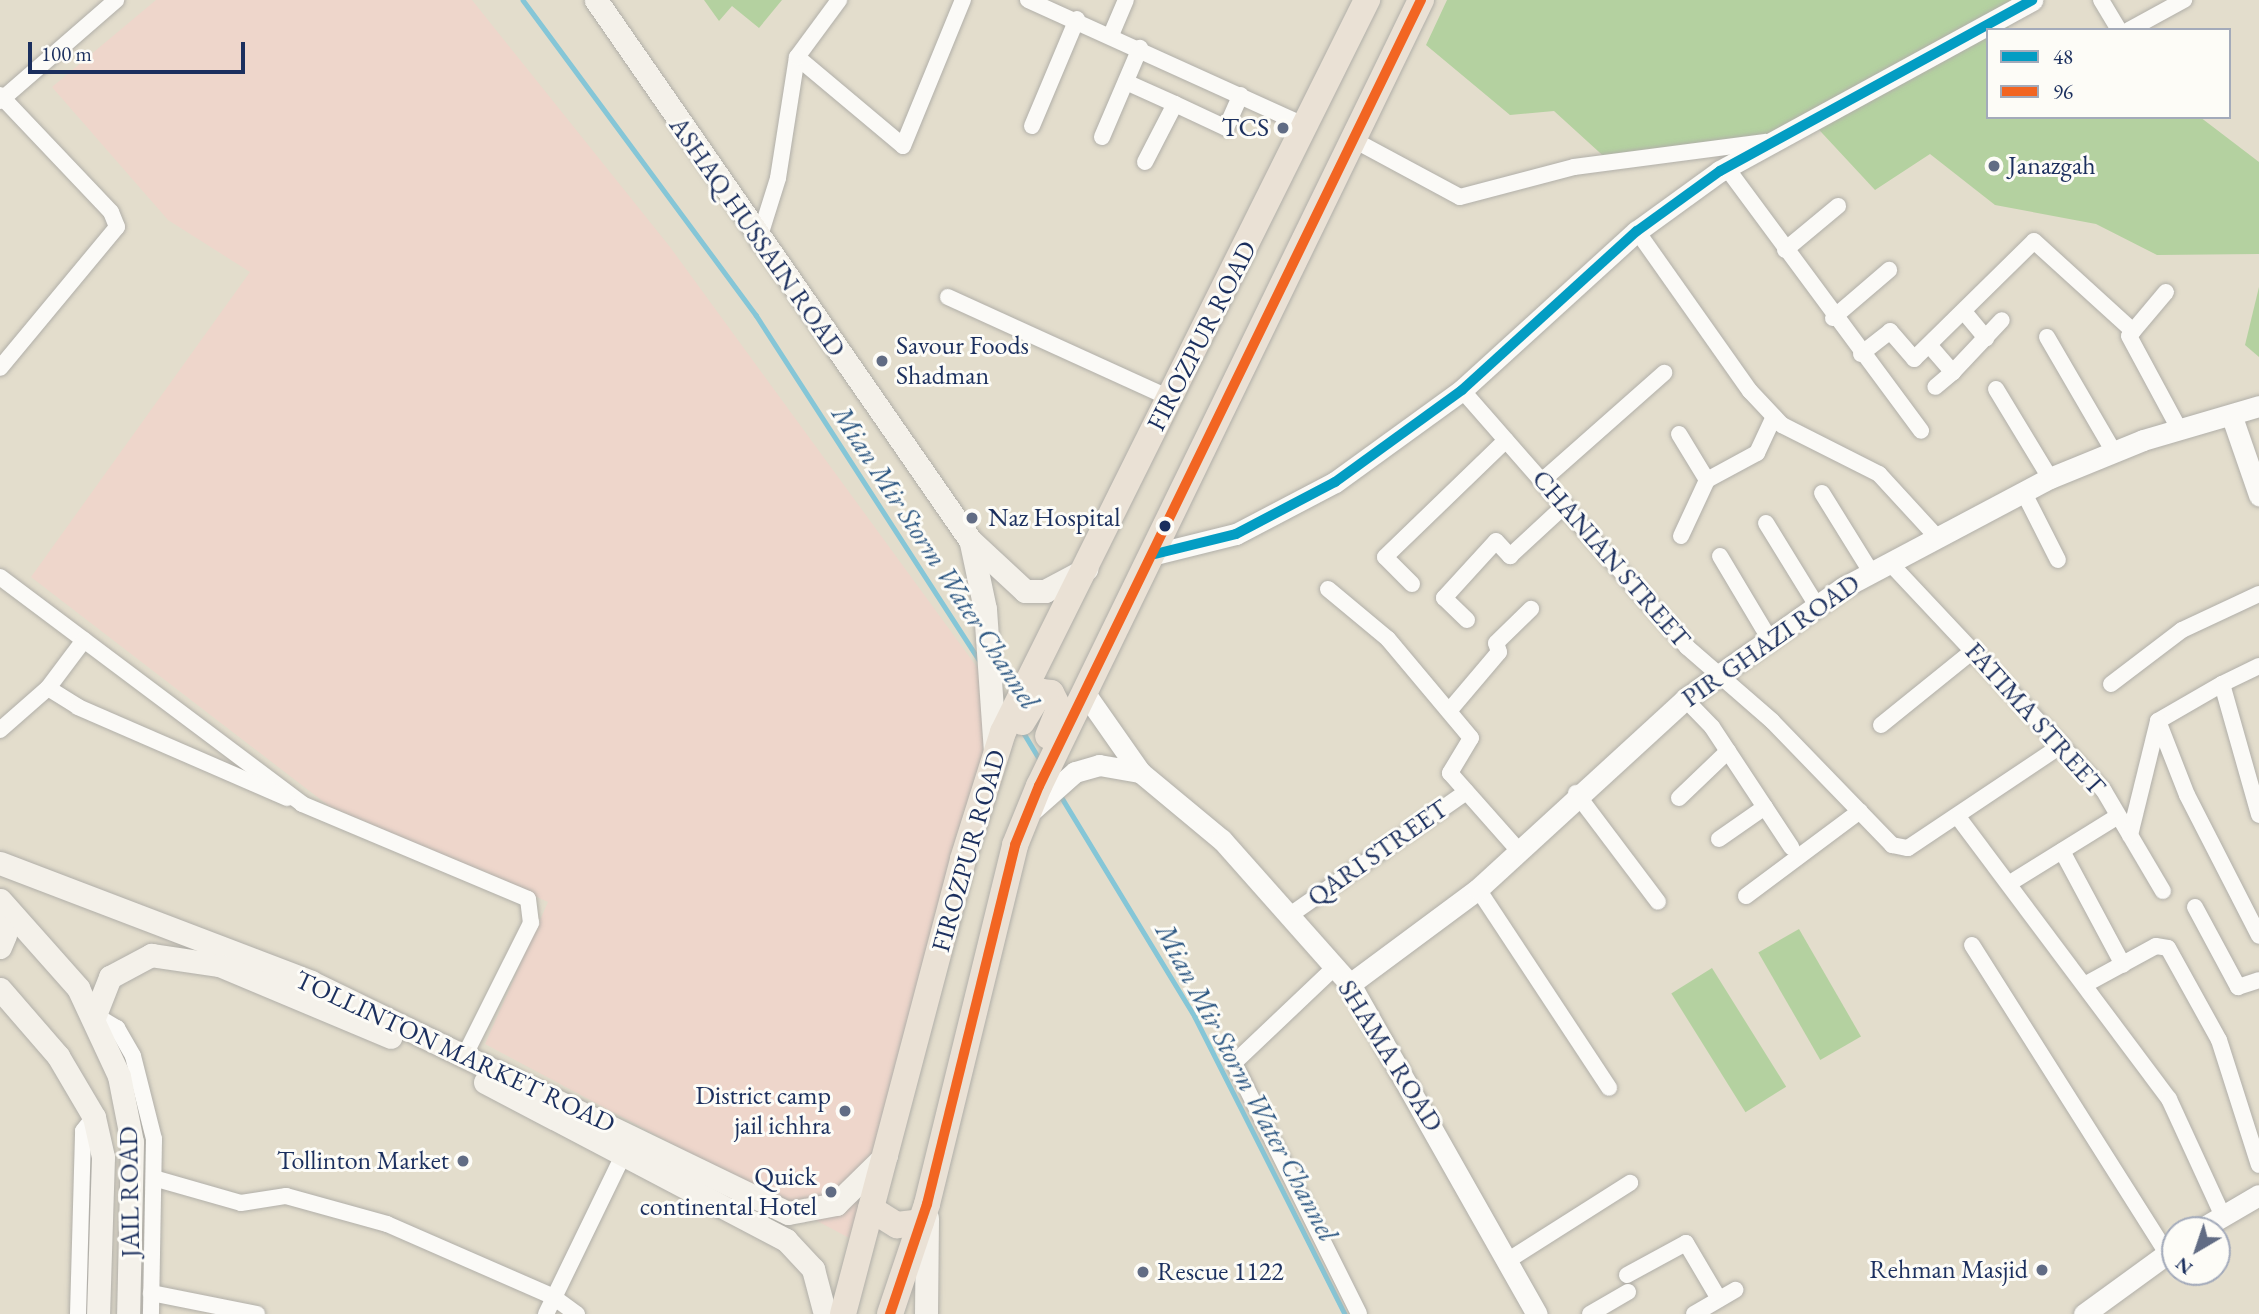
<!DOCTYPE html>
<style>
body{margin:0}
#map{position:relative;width:2259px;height:1314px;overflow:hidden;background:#e3ddcc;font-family:"EB Garamond",serif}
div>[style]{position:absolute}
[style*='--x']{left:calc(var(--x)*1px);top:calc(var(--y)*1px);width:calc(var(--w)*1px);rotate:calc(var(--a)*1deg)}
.built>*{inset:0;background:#eed6cb}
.green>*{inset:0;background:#b4d1a0;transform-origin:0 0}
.stream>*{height:4.5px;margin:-2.25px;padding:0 2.25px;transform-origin:2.25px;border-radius:2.25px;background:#85c6d7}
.roads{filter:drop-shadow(0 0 2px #b1afa9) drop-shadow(0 0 2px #b1afa9)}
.minor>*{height:16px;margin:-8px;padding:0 8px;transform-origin:8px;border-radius:8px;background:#fbfaf7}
.tertiary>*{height:21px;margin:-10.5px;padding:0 10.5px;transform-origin:10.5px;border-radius:10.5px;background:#fbfaf7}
.secondary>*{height:23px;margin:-11.5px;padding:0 11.5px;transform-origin:11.5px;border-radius:11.5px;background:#f4f1ea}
.primary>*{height:26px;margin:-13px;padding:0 13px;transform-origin:13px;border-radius:13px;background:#eae1d5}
.bus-1>*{height:10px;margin:-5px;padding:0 5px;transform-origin:5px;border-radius:5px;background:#039dc3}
.bus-2>*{height:10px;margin:-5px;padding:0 5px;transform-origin:5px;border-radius:5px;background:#f26522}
.dots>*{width:19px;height:19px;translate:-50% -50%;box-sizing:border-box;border:4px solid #fdfcf7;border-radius:50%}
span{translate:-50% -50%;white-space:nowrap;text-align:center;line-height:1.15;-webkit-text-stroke:6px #fdfcf7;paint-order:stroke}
.poi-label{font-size:26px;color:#1b2f5e}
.right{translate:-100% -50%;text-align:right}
.left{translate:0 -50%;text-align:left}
.street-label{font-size:26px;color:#1b2f5e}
.water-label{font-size:28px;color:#2f5984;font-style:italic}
.legend{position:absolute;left:1986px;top:28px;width:245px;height:91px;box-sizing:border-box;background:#fdfcf7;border:2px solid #a3aaba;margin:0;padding:9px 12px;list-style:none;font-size:21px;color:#1b2f5e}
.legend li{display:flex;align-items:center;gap:14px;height:35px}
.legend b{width:35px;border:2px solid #a3aaba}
.north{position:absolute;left:2161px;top:1216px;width:70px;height:70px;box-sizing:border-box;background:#fdfcf7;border:2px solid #a3aaba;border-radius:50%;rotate:219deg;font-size:19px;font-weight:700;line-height:28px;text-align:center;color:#1b2f5e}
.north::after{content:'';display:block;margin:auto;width:24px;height:32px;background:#616c84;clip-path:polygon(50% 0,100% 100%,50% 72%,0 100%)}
.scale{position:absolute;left:28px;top:42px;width:217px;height:32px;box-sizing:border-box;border:4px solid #1b2f5e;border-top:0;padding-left:9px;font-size:21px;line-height:24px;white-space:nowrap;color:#1b2f5e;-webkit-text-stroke:5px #fdfcf7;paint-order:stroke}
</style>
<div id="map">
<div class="built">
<div style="clip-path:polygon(156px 0,472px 0,670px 247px,1020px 726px,996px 773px,866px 1247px,485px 1044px,548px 902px,329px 806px,31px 577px,250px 272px,168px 220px,52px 87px)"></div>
</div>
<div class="green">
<div style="clip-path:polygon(704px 0,782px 0,759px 28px,732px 6px,719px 21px)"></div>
<div style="clip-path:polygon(1447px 0,2032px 0,2002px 16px,2010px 30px,1988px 30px,1988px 117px,2200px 117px,2259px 162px,2259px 254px,2157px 255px,2096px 224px,1995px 205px,1930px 154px,1875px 190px,1809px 119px,1765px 142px,1610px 162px,1554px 111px,1510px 115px,1426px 45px)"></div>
<div style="clip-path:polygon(2259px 287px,2259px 357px,2245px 345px)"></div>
<div style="left:1799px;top:929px;width:124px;height:47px;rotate:60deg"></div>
<div style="left:1712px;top:968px;width:140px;height:48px;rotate:58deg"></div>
</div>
<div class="stream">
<div style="--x:523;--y:0;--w:392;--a:53.5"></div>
<div style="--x:756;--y:315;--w:411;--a:57.1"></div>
<div style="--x:1022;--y:730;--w:37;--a:59"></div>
<div style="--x:1059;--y:793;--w:262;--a:58.7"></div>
<div style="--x:1195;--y:1017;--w:333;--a:63.2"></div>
</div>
<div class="roads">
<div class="minor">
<div style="--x:1028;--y:0;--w:307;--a:24.4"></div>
<div style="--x:2101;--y:0;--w:35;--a:59"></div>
<div style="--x:2129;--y:30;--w:63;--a:-28.6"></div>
<div style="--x:1111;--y:35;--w:38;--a:-67"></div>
<div style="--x:797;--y:57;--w:138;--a:40"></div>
<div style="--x:903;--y:146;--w:158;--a:-67.7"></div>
<div style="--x:1126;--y:82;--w:54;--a:24.2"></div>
<div style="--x:0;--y:95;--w:161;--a:46.5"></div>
<div style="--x:111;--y:212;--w:16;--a:68"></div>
<div style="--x:117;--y:227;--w:183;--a:129.7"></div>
<div style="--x:0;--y:101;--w:154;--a:-41"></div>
<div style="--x:1032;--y:126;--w:116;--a:-67.2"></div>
<div style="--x:1102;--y:137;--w:97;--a:-66.9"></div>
<div style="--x:1354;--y:140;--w:120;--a:28.3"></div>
<div style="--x:1460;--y:197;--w:118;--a:-14.7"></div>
<div style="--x:1574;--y:167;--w:193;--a:-7.5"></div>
<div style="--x:1145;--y:162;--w:65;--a:-62.7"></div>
<div style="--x:1175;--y:104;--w:56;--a:25.2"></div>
<div style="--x:1226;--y:128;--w:36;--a:-66"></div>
<div style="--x:1726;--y:167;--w:328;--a:53.5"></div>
<div style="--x:1637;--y:231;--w:196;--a:54.8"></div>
<div style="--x:1750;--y:391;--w:47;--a:46.7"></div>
<div style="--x:1782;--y:425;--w:109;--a:26.8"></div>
<div style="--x:1879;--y:474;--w:84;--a:47.4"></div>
<div style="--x:758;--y:242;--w:67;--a:-72.6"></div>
<div style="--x:778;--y:178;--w:122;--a:-81.1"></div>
<div style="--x:797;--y:57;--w:71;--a:-53.6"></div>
<div style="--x:1785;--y:250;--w:69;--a:-39.7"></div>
<div style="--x:2166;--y:292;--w:57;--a:130.1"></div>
<div style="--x:2129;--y:336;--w:106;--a:61.7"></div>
<div style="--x:948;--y:297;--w:244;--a:24.5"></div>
<div style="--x:1965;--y:313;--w:33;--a:50"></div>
<div style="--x:1833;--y:318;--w:74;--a:-40.6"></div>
<div style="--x:2047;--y:337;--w:133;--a:59.8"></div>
<div style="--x:1930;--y:346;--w:35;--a:49"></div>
<div style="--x:1953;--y:372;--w:23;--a:140"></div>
<div style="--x:1861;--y:354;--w:37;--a:-38"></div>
<div style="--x:1890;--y:331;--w:37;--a:49"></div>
<div style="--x:1914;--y:359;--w:168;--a:-44.5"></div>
<div style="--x:2034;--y:241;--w:134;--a:42.3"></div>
<div style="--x:1953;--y:372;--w:71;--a:-46.7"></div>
<div style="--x:1996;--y:389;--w:104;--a:58.8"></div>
<div style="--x:1462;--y:390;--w:342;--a:48.8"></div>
<div style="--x:1687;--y:647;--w:113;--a:41"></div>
<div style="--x:1772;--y:721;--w:173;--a:45.9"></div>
<div style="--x:1892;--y:845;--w:16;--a:11"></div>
<div style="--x:1908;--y:848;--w:185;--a:-33.8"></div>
<div style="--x:1679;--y:434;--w:54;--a:58.7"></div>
<div style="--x:1543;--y:480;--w:162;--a:-41.5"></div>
<div style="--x:1822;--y:493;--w:93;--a:58.2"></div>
<div style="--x:2024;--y:493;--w:75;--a:63.1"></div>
<div style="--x:1766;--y:523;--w:97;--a:58.4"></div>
<div style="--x:1681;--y:536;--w:62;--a:-65.1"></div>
<div style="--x:1707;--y:480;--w:57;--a:-28.4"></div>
<div style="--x:1757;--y:453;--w:40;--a:-65"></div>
<div style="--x:1720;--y:556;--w:98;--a:59.2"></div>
<div style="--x:1889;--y:562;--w:314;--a:46.8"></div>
<div style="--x:2104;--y:791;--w:116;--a:59.5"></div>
<div style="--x:0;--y:577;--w:378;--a:36.9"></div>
<div style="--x:302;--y:804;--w:245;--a:22.8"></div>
<div style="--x:528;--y:899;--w:24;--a:83"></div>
<div style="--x:531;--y:923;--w:148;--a:116.6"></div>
<div style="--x:1412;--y:584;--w:38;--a:-135"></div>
<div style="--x:1385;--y:557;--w:168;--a:-44"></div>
<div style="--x:1328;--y:589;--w:78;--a:39.8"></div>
<div style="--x:1388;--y:639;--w:129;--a:50"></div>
<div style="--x:1471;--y:738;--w:41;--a:121"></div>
<div style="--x:1450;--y:773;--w:106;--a:48.5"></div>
<div style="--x:1467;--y:620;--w:32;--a:-136"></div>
<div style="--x:1444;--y:598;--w:77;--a:-47.6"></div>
<div style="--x:1496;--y:541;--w:21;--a:47"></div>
<div style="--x:1510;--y:556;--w:75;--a:-42.8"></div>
<div style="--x:2259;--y:666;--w:41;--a:154.1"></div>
<div style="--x:2222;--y:684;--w:136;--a:74.2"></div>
<div style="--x:2111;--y:684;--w:89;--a:-37.3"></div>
<div style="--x:2182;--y:630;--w:85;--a:-25.1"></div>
<div style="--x:2222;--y:684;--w:74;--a:150"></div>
<div style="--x:2158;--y:721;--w:79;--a:68.6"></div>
<div style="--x:2187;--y:795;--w:158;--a:62.9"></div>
<div style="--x:48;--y:688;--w:36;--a:32"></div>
<div style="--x:78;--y:707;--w:228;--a:23.5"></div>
<div style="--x:1685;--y:699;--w:39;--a:46"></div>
<div style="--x:1712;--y:727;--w:144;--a:56.6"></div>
<div style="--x:1449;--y:711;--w:77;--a:-49.7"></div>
<div style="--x:1499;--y:652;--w:9;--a:-108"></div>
<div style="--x:1496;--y:643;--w:49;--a:-44.2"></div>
<div style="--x:1881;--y:725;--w:119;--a:-38.9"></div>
<div style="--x:0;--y:730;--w:64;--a:-41.2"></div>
<div style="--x:48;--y:688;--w:60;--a:-53.1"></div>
<div style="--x:1576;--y:793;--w:136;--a:53"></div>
<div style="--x:1679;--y:798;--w:68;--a:-43.8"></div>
<div style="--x:1958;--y:817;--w:352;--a:53.2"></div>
<div style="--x:2169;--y:1099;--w:127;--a:65.3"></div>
<div style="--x:2130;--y:835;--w:117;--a:-76.2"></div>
<div style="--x:1719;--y:839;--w:56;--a:-34.8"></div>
<div style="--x:2062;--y:851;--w:129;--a:61.8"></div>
<div style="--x:2010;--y:883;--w:127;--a:-31.8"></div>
<div style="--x:1478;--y:889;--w:238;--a:56.6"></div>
<div style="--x:1746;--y:896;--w:142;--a:-36.7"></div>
<div style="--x:2195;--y:907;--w:91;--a:61.7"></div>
<div style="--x:2238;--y:987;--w:22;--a:-18"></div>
<div style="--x:1290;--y:915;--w:215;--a:-34.9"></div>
<div style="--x:1972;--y:945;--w:365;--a:57.7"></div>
<div style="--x:1334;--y:968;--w:138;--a:136.5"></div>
<div style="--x:1234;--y:1063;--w:280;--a:63.5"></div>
<div style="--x:2088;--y:983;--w:77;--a:-28.6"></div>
<div style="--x:2156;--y:946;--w:12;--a:9"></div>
<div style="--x:2168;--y:948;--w:105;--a:61"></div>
<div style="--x:2219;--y:1040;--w:131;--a:72.3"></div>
<div style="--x:95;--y:1015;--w:26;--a:31"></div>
<div style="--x:117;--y:1028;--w:32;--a:60"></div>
<div style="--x:133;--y:1056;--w:86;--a:75.8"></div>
<div style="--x:154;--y:1139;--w:175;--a:91"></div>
<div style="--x:157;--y:1179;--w:87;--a:15.9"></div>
<div style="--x:241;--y:1203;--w:46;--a:-8.8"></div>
<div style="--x:286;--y:1196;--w:105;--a:15.5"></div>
<div style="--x:387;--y:1224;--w:180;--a:23.6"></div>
<div style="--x:552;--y:1296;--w:31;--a:36"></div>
<div style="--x:1507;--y:1261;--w:146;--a:-32.4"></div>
<div style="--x:1627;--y:1275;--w:67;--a:-28.5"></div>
<div style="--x:1686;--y:1243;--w:65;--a:59.5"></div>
<div style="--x:151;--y:1293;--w:108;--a:11.2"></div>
<div style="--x:78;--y:1314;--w:183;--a:-88.4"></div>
<div style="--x:83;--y:1131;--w:18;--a:-52"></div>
<div style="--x:546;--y:1314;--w:181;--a:-64.1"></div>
<div style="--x:1590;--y:1314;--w:44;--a:-30.1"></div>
<div style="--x:1694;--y:1314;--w:48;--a:-30.3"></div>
</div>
<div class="tertiary">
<div style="--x:2232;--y:417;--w:83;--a:70.9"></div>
<div style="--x:1155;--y:554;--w:83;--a:-13.9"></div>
<div style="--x:1236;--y:534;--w:112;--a:-27.7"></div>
<div style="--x:1335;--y:482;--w:157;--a:-35.9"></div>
<div style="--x:1462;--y:390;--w:236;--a:-42.3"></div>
<div style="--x:1637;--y:231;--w:102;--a:-35.9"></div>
<div style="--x:1720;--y:171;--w:356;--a:-28.7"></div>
<div style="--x:1084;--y:692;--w:98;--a:55"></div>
<div style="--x:1140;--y:772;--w:107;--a:39.7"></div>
<div style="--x:1222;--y:840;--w:193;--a:48.4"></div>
<div style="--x:1350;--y:984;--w:379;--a:60.5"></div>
<div style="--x:1033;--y:809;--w:56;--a:-41.4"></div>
<div style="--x:1075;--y:772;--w:25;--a:-16"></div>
<div style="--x:1099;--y:765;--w:42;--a:9.7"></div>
<div style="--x:1350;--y:984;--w:159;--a:-36.6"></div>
<div style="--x:1478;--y:889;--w:281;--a:-42.5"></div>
<div style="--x:1685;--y:699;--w:194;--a:-35.2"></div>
<div style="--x:1844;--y:587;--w:233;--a:-27.9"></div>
<div style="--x:2050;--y:478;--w:100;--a:-22.2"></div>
<div style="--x:2143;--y:440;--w:121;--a:-16.3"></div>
<div style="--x:2199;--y:1230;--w:69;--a:-30.3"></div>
<div style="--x:2084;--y:1314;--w:112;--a:-36"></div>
</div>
<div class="secondary">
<div style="--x:596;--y:0;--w:657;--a:55.29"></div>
<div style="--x:970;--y:540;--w:75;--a:42.8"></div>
<div style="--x:1025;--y:591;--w:20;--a:0"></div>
<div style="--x:1045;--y:591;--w:47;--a:-28.2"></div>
<div style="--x:971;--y:543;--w:67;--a:78"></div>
<div style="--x:985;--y:609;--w:142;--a:86"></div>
<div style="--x:0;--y:863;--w:333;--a:20.9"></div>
<div style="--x:311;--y:982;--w:530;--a:25.84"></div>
<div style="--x:788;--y:1213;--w:49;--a:-10.6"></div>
<div style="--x:836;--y:1204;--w:70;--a:-44.4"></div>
<div style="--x:0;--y:900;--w:118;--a:48.4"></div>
<div style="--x:78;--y:988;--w:97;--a:65"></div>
<div style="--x:119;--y:1076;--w:67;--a:78.9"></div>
<div style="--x:132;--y:1142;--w:172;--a:91.3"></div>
<div style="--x:0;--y:927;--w:9;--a:58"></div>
<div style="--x:5;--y:935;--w:13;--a:113"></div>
<div style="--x:0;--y:989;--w:89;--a:49.1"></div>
<div style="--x:58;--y:1056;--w:71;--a:59.5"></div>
<div style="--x:94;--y:1117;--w:41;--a:77.3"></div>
<div style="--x:103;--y:1157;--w:157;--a:91.8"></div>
<div style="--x:95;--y:1015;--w:41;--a:-68.5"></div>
<div style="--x:110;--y:977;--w:47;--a:-28.2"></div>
<div style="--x:151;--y:955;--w:69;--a:8.4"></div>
<div style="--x:219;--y:965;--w:186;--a:22.7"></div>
<div style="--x:485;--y:1082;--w:340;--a:27.7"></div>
<div style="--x:786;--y:1240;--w:40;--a:47"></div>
<div style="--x:813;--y:1269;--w:47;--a:75.1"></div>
<div style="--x:926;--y:1314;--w:96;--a:-89.4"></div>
</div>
<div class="primary">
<div style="--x:1022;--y:722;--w:36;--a:-58"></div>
<div style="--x:1041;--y:692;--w:10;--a:6"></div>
<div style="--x:1051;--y:693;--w:18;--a:63"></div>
<div style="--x:1059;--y:709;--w:29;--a:112"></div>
<div style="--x:871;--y:1209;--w:31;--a:32"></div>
<div style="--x:897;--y:1225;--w:24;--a:-7"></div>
<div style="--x:843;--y:1314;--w:471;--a:-75.2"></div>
<div style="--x:963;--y:859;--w:133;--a:-72.5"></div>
<div style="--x:1003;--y:732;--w:818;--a:-63.56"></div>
<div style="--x:890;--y:1314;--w:116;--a:-71.4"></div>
<div style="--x:927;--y:1204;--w:370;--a:-76.2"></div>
<div style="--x:1015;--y:845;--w:64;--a:-67.9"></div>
<div style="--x:1039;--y:786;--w:874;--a:-64.08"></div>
</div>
</div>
<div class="bus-1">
<div style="--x:1155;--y:554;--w:83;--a:-13.9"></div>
<div style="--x:1236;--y:534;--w:112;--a:-27.7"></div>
<div style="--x:1335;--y:482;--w:157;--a:-35.9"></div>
<div style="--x:1462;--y:390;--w:236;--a:-42.3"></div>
<div style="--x:1637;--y:231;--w:102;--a:-35.9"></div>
<div style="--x:1720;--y:171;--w:356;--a:-28.7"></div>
</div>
<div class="bus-2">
<div style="--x:890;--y:1314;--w:116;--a:-71.4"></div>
<div style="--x:927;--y:1204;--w:370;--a:-76.2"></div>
<div style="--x:1015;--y:845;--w:64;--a:-67.9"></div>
<div style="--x:1039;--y:786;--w:874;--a:-64.08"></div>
</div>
<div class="dots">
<div style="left:1283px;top:128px;background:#616c84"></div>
<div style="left:1994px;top:166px;background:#616c84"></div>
<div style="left:882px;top:361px;background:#616c84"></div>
<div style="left:972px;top:518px;background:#616c84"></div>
<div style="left:1165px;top:526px;background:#1b2f5e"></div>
<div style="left:845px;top:1111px;background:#616c84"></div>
<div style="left:463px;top:1161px;background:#616c84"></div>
<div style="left:831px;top:1192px;background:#616c84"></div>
<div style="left:2042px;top:1270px;background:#616c84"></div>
<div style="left:1143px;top:1272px;background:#616c84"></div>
</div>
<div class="poi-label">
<span class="right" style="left:1269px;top:128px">TCS</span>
<span class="left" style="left:2008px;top:166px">Janazgah</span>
<span class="left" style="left:896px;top:361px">Savour Foods<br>Shadman</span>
<span class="left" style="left:988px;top:518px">Naz Hospital</span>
<span class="right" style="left:831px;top:1111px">District camp<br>jail ichhra</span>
<span class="right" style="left:449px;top:1161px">Tollinton Market</span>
<span class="right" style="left:817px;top:1192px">Quick<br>continental Hotel</span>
<span class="right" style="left:2028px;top:1270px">Rehman Masjid</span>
<span class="left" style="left:1157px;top:1272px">Rescue 1122</span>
</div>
<div class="street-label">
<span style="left:757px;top:237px;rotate:55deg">ASHAQ HUSSAIN ROAD</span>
<span style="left:1202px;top:336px;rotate:-63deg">FIROZPUR ROAD</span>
<span style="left:1611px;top:559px;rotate:49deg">CHANIAN STREET</span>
<span style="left:1771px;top:641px;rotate:-35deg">PIR GHAZI ROAD</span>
<span style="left:2035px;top:719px;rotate:48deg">FATIMA STREET</span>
<span style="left:969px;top:851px;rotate:-74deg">FIROZPUR ROAD</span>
<span style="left:1378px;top:853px;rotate:-35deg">QARI STREET</span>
<span style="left:455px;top:1052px;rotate:25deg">TOLLINTON MARKET ROAD</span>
<span style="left:1390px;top:1056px;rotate:58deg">SHAMA ROAD</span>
<span style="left:130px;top:1192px;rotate:-91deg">JAIL ROAD</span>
</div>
<div class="water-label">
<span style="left:936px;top:557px;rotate:57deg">Mian Mir Storm Water Channel</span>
<span style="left:1247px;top:1082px;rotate:62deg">Mian Mir Storm Water Channel</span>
</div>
<ul class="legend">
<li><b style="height:9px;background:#039dc3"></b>48</li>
<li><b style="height:9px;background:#f26522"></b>96</li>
</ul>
<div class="north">N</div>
<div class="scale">100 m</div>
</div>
